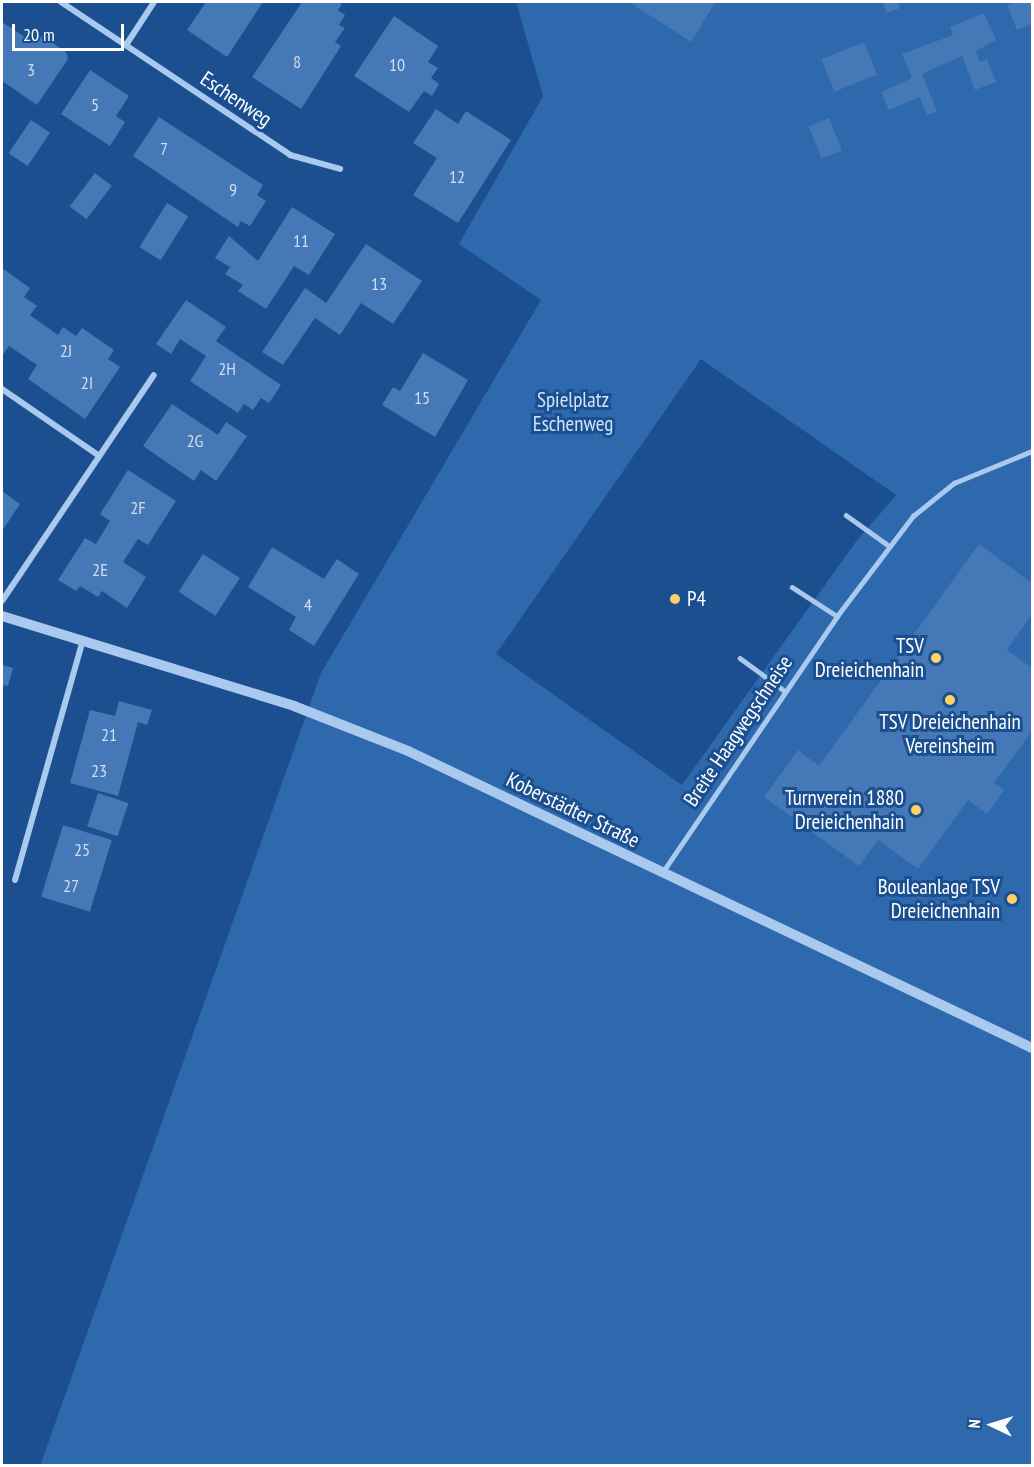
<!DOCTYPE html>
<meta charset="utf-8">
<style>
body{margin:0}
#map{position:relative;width:1034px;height:1467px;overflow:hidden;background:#1b4f8f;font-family:"PT Sans Narrow",sans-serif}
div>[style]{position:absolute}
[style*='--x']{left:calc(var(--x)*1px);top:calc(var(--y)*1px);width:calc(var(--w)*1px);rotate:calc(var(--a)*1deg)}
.green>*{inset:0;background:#2e69ad}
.building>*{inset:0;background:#4478b7;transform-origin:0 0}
.service>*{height:4.5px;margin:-2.25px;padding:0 2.25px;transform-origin:2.25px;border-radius:2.25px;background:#a9c9ee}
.minor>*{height:6px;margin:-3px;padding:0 3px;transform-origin:3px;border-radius:3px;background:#a9c9ee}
.tertiary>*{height:10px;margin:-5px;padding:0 5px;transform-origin:5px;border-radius:5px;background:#a9c9ee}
.dots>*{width:16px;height:16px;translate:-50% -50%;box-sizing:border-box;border:3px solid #1b4f8f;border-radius:50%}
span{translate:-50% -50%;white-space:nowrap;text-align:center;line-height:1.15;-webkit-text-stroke:6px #1b4f8f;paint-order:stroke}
.number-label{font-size:18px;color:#d0dded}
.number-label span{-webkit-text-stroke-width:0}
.street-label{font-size:21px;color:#fff}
.park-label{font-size:21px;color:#cfe3fa}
.poi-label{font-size:21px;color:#fff}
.left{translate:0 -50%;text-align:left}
.right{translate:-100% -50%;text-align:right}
.frame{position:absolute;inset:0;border:3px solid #fff;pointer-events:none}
.north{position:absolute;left:962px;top:1395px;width:60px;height:60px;-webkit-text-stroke:4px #1b4f8f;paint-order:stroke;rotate:274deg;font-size:16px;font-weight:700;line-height:24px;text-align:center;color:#fff}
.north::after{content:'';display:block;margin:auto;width:21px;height:27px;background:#fff;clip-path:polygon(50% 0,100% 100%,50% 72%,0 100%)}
.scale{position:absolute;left:12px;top:24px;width:112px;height:27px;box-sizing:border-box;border:3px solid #fff;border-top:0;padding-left:8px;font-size:18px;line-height:21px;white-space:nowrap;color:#fff;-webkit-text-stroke:4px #1b4f8f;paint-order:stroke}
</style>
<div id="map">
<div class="green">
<div style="clip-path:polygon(evenodd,516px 2px,1032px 2px,1032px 1465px,40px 1466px,321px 673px,541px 300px,459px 244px,543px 96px,516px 2px,701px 359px,896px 495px,855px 543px,682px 785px,496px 654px,701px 359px)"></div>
</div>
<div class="building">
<div style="clip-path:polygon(206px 2px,263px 2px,227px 57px,187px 30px)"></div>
<div style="clip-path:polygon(302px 2px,338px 2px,342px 4px,338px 10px,345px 15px,339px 25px,345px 28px,335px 42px,341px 46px,301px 109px,252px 77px)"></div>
<div style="clip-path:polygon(629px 2px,712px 2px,715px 3px,691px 42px)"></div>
<div style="clip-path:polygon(882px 2px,898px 2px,900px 8px,887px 13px)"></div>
<div style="clip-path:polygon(1017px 2px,1032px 2px,1032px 24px,1017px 30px,1007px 5px)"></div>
<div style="clip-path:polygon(984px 13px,996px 40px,976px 51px,980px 62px,987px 59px,996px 82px,975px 90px,962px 56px,922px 74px,937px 111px,927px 115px,920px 97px,889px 110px,881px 92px,912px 78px,902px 54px,953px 35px,950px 27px)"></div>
<div style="clip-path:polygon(394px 16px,438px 46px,428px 62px,438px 68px,431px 78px,439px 84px,432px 96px,424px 91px,409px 112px,354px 76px)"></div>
<div style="clip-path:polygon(2px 22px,34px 43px,42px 36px,66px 52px,68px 59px,37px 105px,2px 81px)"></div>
<div style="left:864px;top:42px;width:35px;height:46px;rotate:68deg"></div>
<div style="clip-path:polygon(90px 70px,129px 96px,116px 116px,125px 122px,110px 146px,61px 114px)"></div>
<div style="clip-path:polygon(436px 109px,458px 124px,466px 111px,511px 140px,458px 223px,413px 195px,437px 158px,413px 143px)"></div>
<div style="clip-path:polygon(159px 117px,263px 185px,257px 195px,266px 201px,250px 226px,241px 221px,238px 227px,133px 156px)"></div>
<div style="left:829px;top:118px;width:35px;height:22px;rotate:68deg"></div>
<div style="left:31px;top:120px;width:23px;height:40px;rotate:34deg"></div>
<div style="left:95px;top:173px;width:21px;height:42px;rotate:37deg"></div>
<div style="left:167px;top:203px;width:25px;height:52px;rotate:32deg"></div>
<div style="clip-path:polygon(292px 207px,335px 234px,309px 275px,294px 266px,266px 309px,238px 291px,243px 285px,225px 274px,230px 267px,215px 258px,229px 236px,258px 261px)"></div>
<div style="clip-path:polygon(366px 244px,422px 281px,393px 324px,361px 303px,340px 335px,315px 318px,283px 365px,262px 352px,305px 288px,326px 303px)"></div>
<div style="clip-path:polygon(2px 268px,30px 288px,24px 297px,37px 306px,30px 315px,58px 335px,63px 327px,76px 336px,82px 328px,114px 350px,108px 359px,120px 367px,85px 419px,28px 379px,37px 365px,9px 346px,2px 356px)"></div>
<div style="clip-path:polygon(186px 300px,226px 327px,216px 341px,281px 385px,269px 403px,261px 398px,253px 410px,244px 404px,238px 413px,190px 381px,206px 356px,180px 339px,171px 354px,156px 344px)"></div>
<div style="clip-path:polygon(423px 353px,468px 380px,435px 437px,382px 405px,393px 387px,400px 391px)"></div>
<div style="clip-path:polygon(172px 404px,218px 435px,226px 422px,247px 436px,216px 481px,201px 470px,194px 481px,143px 446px)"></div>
<div style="clip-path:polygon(128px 470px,176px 501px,148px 545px,138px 539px,123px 562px,146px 577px,127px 608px,102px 591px,98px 597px,80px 586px,76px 591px,58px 580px,85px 538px,96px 544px,110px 521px,100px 514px)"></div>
<div style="clip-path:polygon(2px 491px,20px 504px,2px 531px)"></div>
<div style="clip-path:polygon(979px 544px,1032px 583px,1032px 614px,1007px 650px,1032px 668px,1032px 731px,994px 783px,1004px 790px,987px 814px,968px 800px,918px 869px,878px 840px,859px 866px,764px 797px,798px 750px,819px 766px)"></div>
<div style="clip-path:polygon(272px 547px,324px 579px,337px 559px,359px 574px,314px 646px,289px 630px,296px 617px,248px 587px)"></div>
<div style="left:203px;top:554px;width:44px;height:45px;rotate:33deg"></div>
<div style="clip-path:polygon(2px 665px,13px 668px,8px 686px,2px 685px)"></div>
<div style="clip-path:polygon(119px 701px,152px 710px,147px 725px,138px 722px,118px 796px,70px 783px,90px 710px,115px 716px)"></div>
<div style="left:98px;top:793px;width:32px;height:35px;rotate:18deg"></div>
<div style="left:63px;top:825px;width:51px;height:75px;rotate:17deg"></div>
</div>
<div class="service">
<div style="--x:846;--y:515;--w:52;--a:35.5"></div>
<div style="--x:792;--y:587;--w:54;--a:32.8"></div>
<div style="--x:740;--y:658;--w:56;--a:36.3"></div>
<div style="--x:662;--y:873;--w:311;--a:-55.7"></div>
<div style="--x:837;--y:616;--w:126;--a:-52.8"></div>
<div style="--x:913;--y:516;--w:53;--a:-38.8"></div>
<div style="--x:954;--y:483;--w:84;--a:-22.3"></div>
</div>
<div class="minor">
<div style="--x:61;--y:2;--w:275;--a:33.7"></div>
<div style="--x:290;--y:155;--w:52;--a:15.6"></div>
<div style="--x:126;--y:45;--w:51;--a:-56.9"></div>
<div style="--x:2;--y:389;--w:116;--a:34.5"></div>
<div style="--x:2;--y:601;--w:272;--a:-56.1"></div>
<div style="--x:15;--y:880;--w:250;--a:-74.2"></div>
</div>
<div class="tertiary">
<div style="--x:2;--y:616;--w:306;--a:17.1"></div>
<div style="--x:294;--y:706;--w:123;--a:21.5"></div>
<div style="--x:408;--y:751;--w:691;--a:25.45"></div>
</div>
<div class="dots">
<div style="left:675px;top:599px;background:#ffd166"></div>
<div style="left:936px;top:658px;background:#ffd166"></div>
<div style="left:950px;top:700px;background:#ffd166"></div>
<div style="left:916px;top:810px;background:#ffd166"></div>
<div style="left:1012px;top:899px;background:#ffd166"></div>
</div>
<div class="number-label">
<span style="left:297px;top:62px">8</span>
<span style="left:397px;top:65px">10</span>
<span style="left:31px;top:70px">3</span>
<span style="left:95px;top:105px">5</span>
<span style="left:164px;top:149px">7</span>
<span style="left:457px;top:177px">12</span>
<span style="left:233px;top:190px">9</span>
<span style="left:301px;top:241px">11</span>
<span style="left:379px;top:284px">13</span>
<span style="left:66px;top:351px">2J</span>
<span style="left:227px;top:369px">2H</span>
<span style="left:87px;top:383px">2I</span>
<span style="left:422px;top:398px">15</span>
<span style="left:195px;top:441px">2G</span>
<span style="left:138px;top:508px">2F</span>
<span style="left:100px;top:570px">2E</span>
<span style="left:308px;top:605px">4</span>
<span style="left:109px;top:735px">21</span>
<span style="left:99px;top:771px">23</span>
<span style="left:82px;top:850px">25</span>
<span style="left:71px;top:886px">27</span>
</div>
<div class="street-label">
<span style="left:236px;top:99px;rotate:34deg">Eschenweg</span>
<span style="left:738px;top:731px;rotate:-56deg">Breite Haagwegschneise</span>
<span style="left:573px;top:810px;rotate:26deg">Koberstädter Straße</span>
</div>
<div class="park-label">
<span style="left:573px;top:412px">Spielplatz<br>Eschenweg</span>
</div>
<div class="poi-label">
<span class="left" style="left:687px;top:599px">P4</span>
<span class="right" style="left:924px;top:658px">TSV<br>Dreieichenhain</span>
<span style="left:950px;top:734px">TSV Dreieichenhain<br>Vereinsheim</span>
<span class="right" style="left:904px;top:810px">Turnverein 1880<br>Dreieichenhain</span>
<span class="right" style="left:1000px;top:899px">Bouleanlage TSV<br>Dreieichenhain</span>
</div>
<div class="frame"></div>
<div class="north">N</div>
<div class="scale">20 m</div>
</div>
